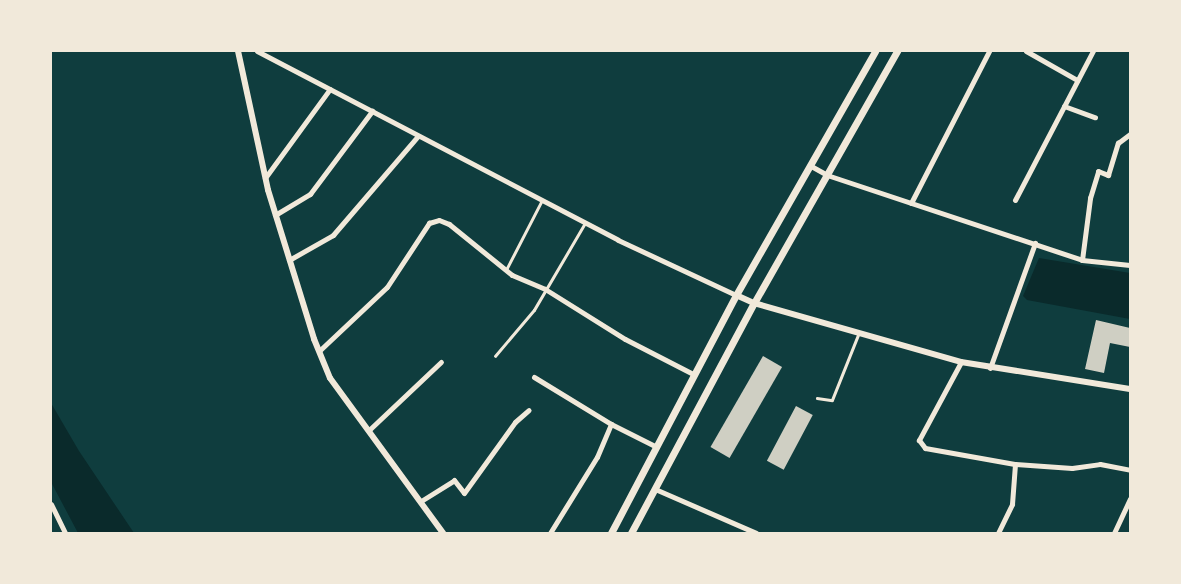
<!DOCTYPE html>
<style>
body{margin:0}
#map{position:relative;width:1181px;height:584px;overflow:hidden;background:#0f3d3e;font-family:"Fira Sans Condensed",sans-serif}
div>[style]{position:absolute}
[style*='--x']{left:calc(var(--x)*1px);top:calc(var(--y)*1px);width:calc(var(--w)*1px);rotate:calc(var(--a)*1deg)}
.water>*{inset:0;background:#0a2a2b}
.building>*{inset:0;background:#cfcfc3;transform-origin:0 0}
.service>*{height:2.5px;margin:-1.25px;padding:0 1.25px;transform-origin:1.25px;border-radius:1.25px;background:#f1e9da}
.minor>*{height:5px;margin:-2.5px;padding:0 2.5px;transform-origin:2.5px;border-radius:2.5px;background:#f1e9da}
.tertiary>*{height:6px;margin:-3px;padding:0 3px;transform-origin:3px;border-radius:3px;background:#f1e9da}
.secondary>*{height:7px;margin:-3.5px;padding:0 3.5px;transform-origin:3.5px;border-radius:3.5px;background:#f1e9da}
span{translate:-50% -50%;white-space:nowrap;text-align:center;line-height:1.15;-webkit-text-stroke:5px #f1e9da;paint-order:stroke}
.frame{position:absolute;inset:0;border:52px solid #f1e9da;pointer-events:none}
</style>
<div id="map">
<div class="water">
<div style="clip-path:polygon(1039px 258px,1130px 273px,1130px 319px,1027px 300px,1023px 296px)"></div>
<div style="clip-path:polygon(51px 403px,79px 451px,134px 533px,78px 533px,51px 482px)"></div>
</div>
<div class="building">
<div style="clip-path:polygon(1096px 320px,1130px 328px,1130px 347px,1110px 343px,1104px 373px,1085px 369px)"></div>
<div style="left:763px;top:356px;width:22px;height:105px;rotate:30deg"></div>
<div style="left:796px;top:406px;width:19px;height:62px;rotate:28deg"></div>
</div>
<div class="service">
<div style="--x:507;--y:268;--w:74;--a:-62.7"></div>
<div style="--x:495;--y:356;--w:60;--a:-49.7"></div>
<div style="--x:534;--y:310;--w:101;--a:-59.6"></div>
<div style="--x:817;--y:398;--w:15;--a:8"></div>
<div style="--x:832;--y:400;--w:70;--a:-68.2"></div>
</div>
<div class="minor">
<div style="--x:257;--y:51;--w:407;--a:27.6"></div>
<div style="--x:618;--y:240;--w:130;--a:25"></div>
<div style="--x:1026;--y:51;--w:59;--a:29.6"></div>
<div style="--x:1064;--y:106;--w:33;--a:20"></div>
<div style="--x:811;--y:166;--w:18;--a:29"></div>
<div style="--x:827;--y:175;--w:269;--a:18.4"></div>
<div style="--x:1082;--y:260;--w:48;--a:5.9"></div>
<div style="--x:265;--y:178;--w:110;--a:-53.9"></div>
<div style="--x:1015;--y:200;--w:168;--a:-62.4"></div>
<div style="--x:911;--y:203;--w:171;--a:-62.8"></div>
<div style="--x:275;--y:215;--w:41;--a:-31"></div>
<div style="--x:310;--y:194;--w:104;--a:-53.2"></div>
<div style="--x:289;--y:260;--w:51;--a:-29.6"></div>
<div style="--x:333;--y:235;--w:130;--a:-49.4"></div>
<div style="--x:1082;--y:260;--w:63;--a:-82.6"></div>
<div style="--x:1090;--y:198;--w:28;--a:-73"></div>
<div style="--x:1098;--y:171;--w:11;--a:22"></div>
<div style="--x:1108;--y:175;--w:34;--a:-73"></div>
<div style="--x:1118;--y:143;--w:15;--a:-37"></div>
<div style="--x:319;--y:351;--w:93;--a:-43.3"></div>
<div style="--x:387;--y:287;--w:77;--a:-56.7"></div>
<div style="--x:429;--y:223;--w:10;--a:-17"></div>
<div style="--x:439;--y:220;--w:11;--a:22"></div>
<div style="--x:449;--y:224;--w:81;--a:39"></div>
<div style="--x:512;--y:275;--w:36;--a:23"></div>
<div style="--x:545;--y:289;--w:94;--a:32"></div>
<div style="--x:625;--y:339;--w:76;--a:27.2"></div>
<div style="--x:961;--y:362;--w:89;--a:118.3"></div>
<div style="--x:919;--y:440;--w:10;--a:53"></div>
<div style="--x:925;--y:448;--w:91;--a:10.1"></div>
<div style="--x:1015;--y:464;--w:57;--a:4"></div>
<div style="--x:1072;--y:468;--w:28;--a:-8"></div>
<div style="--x:1100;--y:464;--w:31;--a:11"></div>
<div style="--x:990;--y:368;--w:133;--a:-70.2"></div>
<div style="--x:534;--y:377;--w:90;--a:31.4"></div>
<div style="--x:611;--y:424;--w:49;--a:26.6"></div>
<div style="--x:369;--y:430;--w:99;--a:-43.4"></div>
<div style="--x:655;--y:489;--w:110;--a:23.5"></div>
<div style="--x:421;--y:501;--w:39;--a:-32"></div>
<div style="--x:454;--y:480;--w:16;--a:52"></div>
<div style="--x:464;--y:493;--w:87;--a:-54.3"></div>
<div style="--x:515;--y:422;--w:18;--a:-41"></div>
<div style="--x:51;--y:504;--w:32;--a:64"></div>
<div style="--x:550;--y:533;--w:89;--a:-58.3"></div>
<div style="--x:597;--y:457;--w:36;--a:-67"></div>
<div style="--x:998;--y:533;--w:32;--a:-64"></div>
<div style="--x:1012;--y:504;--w:40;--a:-85.7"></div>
<div style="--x:1114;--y:533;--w:38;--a:-65"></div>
</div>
<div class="tertiary">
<div style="--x:238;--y:51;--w:142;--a:77.8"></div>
<div style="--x:268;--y:190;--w:156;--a:72.8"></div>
<div style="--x:314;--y:339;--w:42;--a:67.7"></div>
<div style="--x:330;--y:378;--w:192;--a:53.9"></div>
<div style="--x:736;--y:295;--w:20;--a:24"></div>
<div style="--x:754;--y:303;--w:215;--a:15.9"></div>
<div style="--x:961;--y:362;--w:171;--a:9.1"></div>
</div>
<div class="secondary">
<div style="--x:611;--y:533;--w:269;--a:-62.3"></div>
<div style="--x:736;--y:295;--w:281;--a:-60.3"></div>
<div style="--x:631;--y:533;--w:261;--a:-61.9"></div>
<div style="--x:754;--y:303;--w:290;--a:-60.4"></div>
</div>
<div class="frame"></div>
</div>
